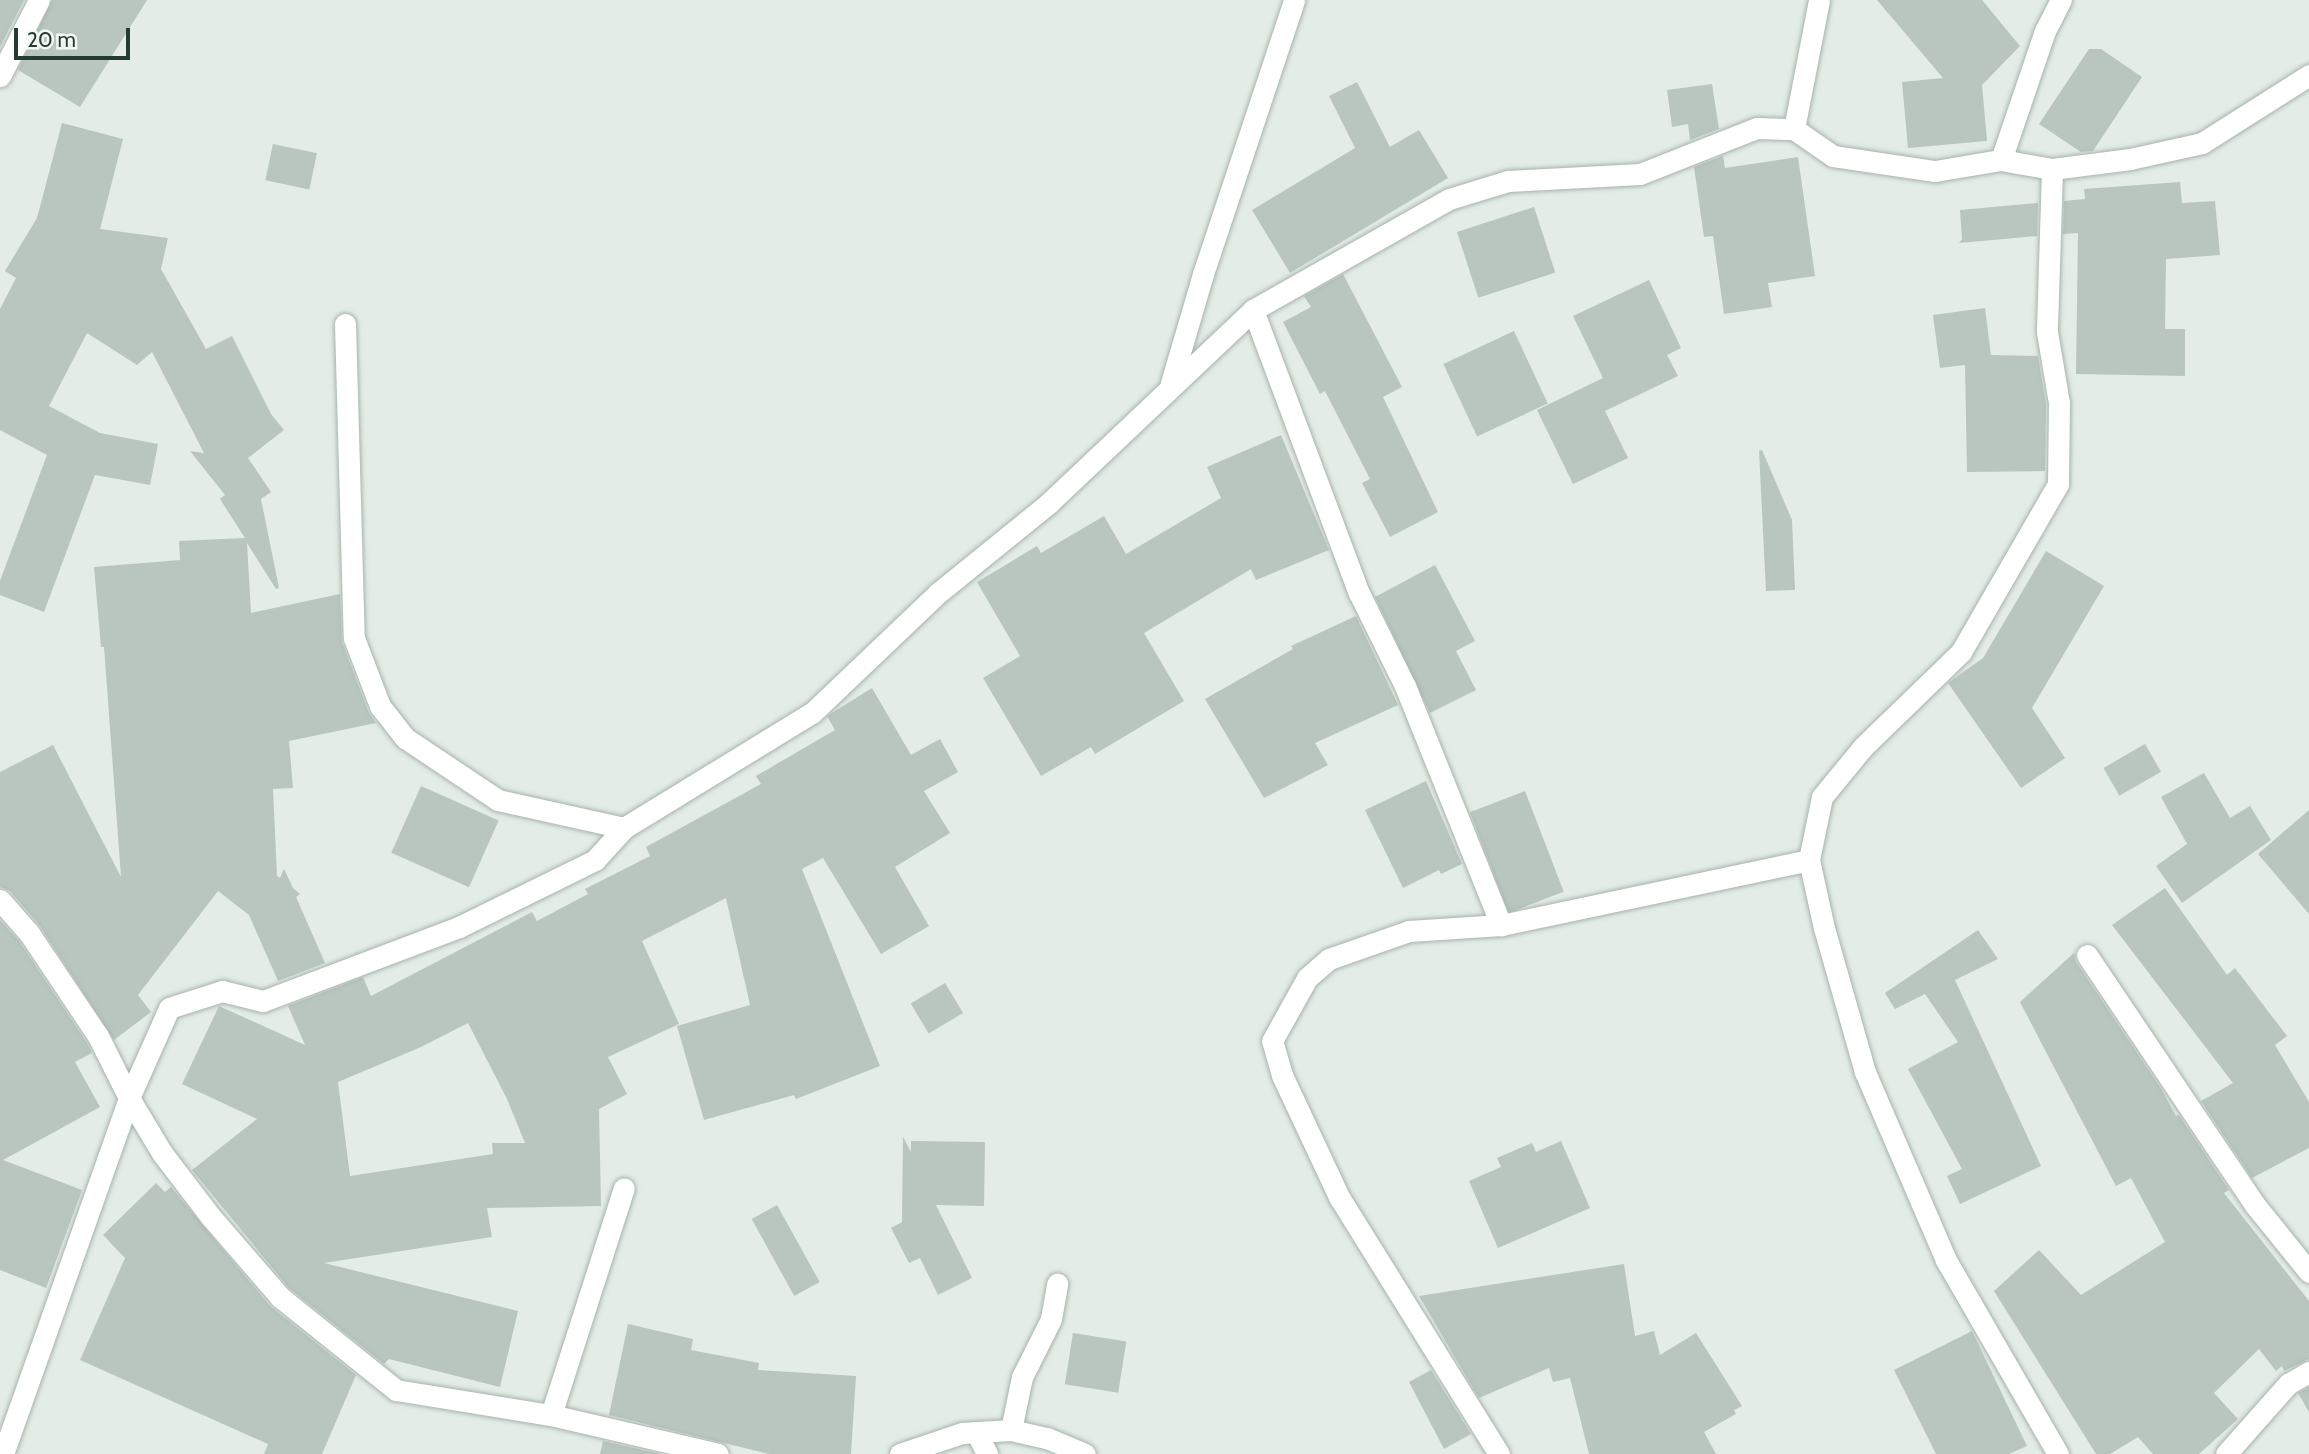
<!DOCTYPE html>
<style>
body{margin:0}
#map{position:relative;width:2309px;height:1454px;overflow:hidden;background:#e3ece6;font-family:Cabin,sans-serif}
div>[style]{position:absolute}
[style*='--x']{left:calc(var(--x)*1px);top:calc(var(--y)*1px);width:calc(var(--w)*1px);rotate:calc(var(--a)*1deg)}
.building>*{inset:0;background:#b8c6bf;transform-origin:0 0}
.roads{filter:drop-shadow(0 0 2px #a6b3ac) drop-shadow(0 0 2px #a6b3ac)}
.minor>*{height:21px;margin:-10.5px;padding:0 10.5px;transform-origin:10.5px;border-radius:10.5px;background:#fff}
span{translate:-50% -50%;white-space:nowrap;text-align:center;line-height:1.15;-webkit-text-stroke:7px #f3f8f5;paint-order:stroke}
.scale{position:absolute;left:14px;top:28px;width:116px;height:32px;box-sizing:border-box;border:4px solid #243b31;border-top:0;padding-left:9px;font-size:21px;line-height:24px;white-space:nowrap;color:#243b31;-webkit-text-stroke:5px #f3f8f5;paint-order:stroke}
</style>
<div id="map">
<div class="building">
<div style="clip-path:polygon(0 0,24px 0,0 47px)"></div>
<div style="clip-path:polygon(52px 0,147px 0,80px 107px,18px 70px)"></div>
<div style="clip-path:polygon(1877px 0,1982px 0,2020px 46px,1982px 85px,1987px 141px,1908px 148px,1902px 82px,1943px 78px)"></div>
<div style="clip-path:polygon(2089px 49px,2101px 49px,2142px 77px,2093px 151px,2081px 152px,2039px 124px)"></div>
<div style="clip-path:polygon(1357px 82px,1390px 147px,1419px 130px,1448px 178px,1290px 273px,1252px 210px,1355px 148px,1329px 96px)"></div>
<div style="clip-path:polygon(1712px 84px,1719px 129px,1690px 140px,1688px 124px,1672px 127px,1667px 90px)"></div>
<div style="clip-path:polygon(62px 123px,123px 139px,100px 229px,168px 238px,161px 269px,206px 349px,232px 336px,271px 414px,284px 430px,248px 458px,271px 492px,261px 499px,279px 588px,276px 589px,247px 543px,251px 613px,340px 594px,342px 642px,368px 711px,376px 723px,289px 741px,293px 788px,273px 789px,277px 876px,280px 878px,284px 869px,293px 888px,300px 894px,296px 897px,325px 963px,278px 981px,249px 915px,218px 891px,138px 995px,151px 1012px,114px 1040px,40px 926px,10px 891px,0 887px,0 772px,53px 745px,121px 877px,104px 647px,101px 647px,94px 567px,180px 560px,179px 541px,245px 538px,220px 499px,225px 495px,190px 451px,204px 453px,152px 352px,137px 365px,87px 333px,49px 406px,100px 433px,158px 444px,150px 485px,95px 475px,44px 612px,0 595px,0 581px,47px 455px,0 430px,0 309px,16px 278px,5px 271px,37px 218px)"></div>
<div style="left:273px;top:144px;width:45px;height:37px;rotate:12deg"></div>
<div style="clip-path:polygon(1723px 156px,1725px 168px,1798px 157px,1815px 276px,1768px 283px,1772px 307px,1724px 314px,1713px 236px,1704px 237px,1694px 167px)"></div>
<div style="clip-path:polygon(2180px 182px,2182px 203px,2215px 201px,2220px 255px,2166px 259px,2165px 329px,2185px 329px,2185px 376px,2076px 374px,2078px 233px,2063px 234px,2064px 201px,2085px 199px,2084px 189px)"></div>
<div style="clip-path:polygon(2038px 203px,2037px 236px,1959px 243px,1962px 239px,1960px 210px)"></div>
<div style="left:1534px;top:207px;width:69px;height:81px;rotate:72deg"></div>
<div style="clip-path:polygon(1343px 274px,1402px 387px,1383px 397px,1438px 512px,1390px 537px,1362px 483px,1370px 479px,1325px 391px,1320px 394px,1283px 322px,1311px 307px,1304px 296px)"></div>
<div style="clip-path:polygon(1649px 280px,1681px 348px,1667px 355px,1678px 376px,1605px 411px,1628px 458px,1573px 484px,1537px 410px,1603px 378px,1573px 316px)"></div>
<div style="clip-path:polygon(1985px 308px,1991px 355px,2038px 356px,2046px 404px,2045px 471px,1967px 472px,1965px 365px,1940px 368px,1933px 315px)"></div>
<div style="left:1514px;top:331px;width:80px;height:78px;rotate:65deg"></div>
<div style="clip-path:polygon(1281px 435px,1329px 550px,1256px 580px,1251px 569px,1144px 633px,1184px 701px,1095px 754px,1091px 747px,1041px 776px,983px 678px,1020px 656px,977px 582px,1037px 546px,1041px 553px,1104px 516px,1126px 554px,1221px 498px,1207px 467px)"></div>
<div style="clip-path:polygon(1762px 450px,1792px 520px,1795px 590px,1766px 591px,1759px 451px)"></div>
<div style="clip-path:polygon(2046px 551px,2104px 586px,2032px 708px,2065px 758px,2021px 788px,1948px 683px,1983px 658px)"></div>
<div style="clip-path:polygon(1435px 565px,1475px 641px,1456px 651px,1476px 690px,1430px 713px,1375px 597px)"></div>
<div style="clip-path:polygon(1356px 616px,1398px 705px,1315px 743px,1328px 765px,1264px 798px,1205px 699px,1293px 649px,1291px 646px)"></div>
<div style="clip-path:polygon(evenodd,872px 688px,911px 755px,940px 739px,958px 772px,924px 791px,950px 833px,895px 867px,929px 926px,881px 954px,823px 858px,802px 869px,880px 1066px,796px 1099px,794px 1095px,704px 1120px,677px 1026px,750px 1005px,726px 898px,642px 941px,679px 1024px,608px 1057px,627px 1094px,599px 1109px,601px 1206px,487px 1208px,492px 1237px,324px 1263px,518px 1311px,500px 1387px,389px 1359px,384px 1364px,289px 1288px,192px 1170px,257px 1119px,182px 1084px,219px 1006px,305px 1045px,288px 1006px,363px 977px,371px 996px,532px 912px,537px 921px,588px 894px,585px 889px,650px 856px,646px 847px,761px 784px,756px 776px,835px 730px,827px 716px,872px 688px,468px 1023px,507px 1099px,525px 1143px,492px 1143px,493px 1154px,350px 1176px,338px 1082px,421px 1047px,468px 1023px)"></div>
<div style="left:2145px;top:744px;width:32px;height:48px;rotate:60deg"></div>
<div style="clip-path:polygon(2204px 773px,2230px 818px,2250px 806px,2271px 840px,2182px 903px,2156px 866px,2187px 844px,2161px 797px)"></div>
<div style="clip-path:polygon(1426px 781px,1462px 864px,1441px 874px,1439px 870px,1403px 888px,1365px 810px)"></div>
<div style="left:421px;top:786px;width:85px;height:73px;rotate:24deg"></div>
<div style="left:1525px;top:791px;width:108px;height:59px;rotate:69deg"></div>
<div style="clip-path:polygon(2309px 810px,2309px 914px,2258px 854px)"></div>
<div style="clip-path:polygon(2165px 888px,2227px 975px,2235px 968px,2287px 1036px,2275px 1045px,2309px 1102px,2309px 1148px,2252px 1178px,2201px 1101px,2233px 1083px,2112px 925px)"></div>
<div style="clip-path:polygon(0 920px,19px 941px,87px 1043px,92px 1053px,75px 1062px,100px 1107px,3px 1160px,82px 1190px,46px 1288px,0 1270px)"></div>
<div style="clip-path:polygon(1978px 930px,1998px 959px,1955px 980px,2041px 1166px,1960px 1204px,1947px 1176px,1962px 1169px,1908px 1069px,1958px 1042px,1925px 994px,1895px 1009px,1885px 993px)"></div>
<div style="clip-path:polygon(2074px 953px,2076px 962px,2162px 1090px,2176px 1116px,2179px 1115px,2229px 1190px,2224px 1193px,2309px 1301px,2309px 1359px,2284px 1371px,2282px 1366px,2276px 1371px,2259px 1349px,2214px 1393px,2238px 1419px,2199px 1454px,2153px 1454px,2138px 1437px,2110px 1454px,2096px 1454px,1994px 1291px,2039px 1250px,2081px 1295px,2165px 1242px,2131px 1178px,2116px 1186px,2020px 1002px)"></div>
<div style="left:945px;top:983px;width:35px;height:40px;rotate:59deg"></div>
<div style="clip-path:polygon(903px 1137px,911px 1152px,911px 1141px,985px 1142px,984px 1206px,936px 1205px,972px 1278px,938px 1295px,920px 1258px,909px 1263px,891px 1228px,902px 1222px)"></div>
<div style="clip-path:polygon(1561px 1141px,1590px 1208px,1498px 1248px,1469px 1181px,1501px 1167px,1497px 1158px,1532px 1143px,1536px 1152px)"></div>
<div style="clip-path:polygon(156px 1183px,165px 1192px,171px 1187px,270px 1306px,356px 1375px,322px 1454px,264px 1454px,268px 1444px,80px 1360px,125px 1258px,103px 1235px)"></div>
<div style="left:777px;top:1205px;width:88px;height:29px;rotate:61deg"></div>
<div style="clip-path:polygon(1624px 1264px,1635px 1336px,1654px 1331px,1660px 1355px,1696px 1333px,1742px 1406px,1734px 1410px,1736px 1414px,1704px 1432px,1716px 1454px,1589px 1454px,1570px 1378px,1553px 1382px,1549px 1368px,1479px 1398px,1419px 1296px)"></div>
<div style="clip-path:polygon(628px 1324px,693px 1339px,691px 1350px,759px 1363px,758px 1370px,856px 1376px,851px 1454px,769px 1454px,609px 1415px)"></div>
<div style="clip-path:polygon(1972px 1331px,2027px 1446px,2009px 1454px,1936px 1454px,1894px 1370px)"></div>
<div style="left:1073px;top:1333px;width:54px;height:52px;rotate:9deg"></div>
<div style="clip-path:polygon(1431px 1370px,1471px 1434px,1444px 1449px,1409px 1382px)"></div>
<div style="clip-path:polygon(2309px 1387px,2309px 1412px,2298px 1393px)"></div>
<div style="clip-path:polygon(603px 1441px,660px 1454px,600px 1454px)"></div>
</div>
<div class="roads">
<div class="minor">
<div style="--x:0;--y:76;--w:85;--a:-62.8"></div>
<div style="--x:1794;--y:129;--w:131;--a:-79"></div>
<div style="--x:2001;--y:160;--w:136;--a:-71.2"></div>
<div style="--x:2045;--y:31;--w:35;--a:-63"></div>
<div style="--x:2052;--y:169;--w:163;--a:91.8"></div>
<div style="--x:2047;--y:332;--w:72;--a:80.4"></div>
<div style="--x:2059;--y:403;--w:81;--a:90.7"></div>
<div style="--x:2058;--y:484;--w:194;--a:120"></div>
<div style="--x:1961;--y:652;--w:136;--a:135.9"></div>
<div style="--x:1863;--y:747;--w:65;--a:129.4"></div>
<div style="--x:1822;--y:797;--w:64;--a:101.7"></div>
<div style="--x:1809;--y:860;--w:70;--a:77.6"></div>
<div style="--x:1824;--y:928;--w:150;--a:74.1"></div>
<div style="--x:1865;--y:1072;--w:205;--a:66.7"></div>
<div style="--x:1946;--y:1260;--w:224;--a:60"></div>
<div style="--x:1253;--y:310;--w:302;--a:69.5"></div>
<div style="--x:1359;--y:593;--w:104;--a:63.7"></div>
<div style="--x:1405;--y:686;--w:258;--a:68.1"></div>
<div style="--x:345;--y:324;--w:314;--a:88.4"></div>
<div style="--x:354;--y:638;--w:73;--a:69.1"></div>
<div style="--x:380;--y:706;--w:41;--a:52"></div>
<div style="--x:405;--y:738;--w:112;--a:33.7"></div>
<div style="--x:498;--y:800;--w:129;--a:12.5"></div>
<div style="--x:1171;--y:383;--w:114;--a:-73.6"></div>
<div style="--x:1203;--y:274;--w:289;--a:-71.6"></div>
<div style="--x:0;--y:900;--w:44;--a:48.7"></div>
<div style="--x:29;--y:933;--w:124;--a:56.2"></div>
<div style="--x:98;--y:1036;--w:69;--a:63.4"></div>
<div style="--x:129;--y:1098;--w:64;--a:59"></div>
<div style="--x:162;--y:1153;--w:81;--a:52.6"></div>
<div style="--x:211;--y:1217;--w:106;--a:49.2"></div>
<div style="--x:280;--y:1297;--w:149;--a:38.7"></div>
<div style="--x:396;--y:1390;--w:157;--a:9.2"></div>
<div style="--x:551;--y:1415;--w:171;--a:13.1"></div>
<div style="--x:2087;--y:955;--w:301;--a:56.1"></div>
<div style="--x:2255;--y:1205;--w:86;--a:51.1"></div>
<div style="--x:551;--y:1415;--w:238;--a:-72.2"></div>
<div style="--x:1011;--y:1430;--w:54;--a:-78.3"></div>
<div style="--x:1022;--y:1377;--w:65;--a:-63.4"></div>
<div style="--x:1051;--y:1319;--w:36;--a:-80"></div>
<div style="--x:976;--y:1432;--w:25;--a:63"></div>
<div style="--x:3;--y:1454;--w:378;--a:-70.5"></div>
<div style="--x:129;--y:1098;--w:98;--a:-66"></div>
<div style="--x:169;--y:1008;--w:56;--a:-17.8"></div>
<div style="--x:222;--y:991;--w:42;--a:13.7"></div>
<div style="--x:263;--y:1001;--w:210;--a:-20.7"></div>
<div style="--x:459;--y:927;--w:152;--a:-26.2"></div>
<div style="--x:595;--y:860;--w:43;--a:-47.8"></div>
<div style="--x:624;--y:828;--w:220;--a:-31.5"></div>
<div style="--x:812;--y:713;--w:174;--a:-43.6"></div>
<div style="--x:938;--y:593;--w:143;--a:-39"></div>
<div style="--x:1049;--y:503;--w:281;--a:-43.4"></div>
<div style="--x:1253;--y:310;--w:225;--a:-29.5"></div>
<div style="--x:1449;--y:199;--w:62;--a:-17"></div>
<div style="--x:1508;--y:181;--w:132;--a:-3"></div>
<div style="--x:1640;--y:174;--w:126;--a:-21.5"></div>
<div style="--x:1757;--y:128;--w:37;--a:2"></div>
<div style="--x:1794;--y:129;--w:47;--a:34.7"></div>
<div style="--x:1833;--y:156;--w:103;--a:8.4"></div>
<div style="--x:1935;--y:171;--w:67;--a:-9.5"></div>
<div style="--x:2001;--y:160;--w:52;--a:10"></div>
<div style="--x:2052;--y:169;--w:79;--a:-7.3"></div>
<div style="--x:2130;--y:159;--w:74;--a:-12.5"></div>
<div style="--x:2202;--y:143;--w:127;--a:-32.4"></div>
<div style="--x:900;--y:1454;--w:65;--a:-18.7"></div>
<div style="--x:962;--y:1433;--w:49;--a:-3.5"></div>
<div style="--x:1011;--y:1430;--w:37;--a:13"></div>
<div style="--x:1047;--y:1438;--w:41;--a:22.8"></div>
<div style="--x:1499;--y:1454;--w:301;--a:-121.9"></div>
<div style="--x:1340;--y:1199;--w:137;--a:-115.1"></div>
<div style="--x:1282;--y:1075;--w:35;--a:-106"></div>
<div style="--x:1272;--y:1041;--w:72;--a:-60.9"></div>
<div style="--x:1307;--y:978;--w:29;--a:-41"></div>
<div style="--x:1329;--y:959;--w:85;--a:-19.3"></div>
<div style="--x:1409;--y:931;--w:92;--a:-3.7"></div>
<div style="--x:1501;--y:925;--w:315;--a:-11.9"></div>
<div style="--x:2226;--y:1454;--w:94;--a:-48.5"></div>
<div style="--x:2288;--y:1384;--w:24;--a:-30"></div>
</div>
</div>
<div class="scale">20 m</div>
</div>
